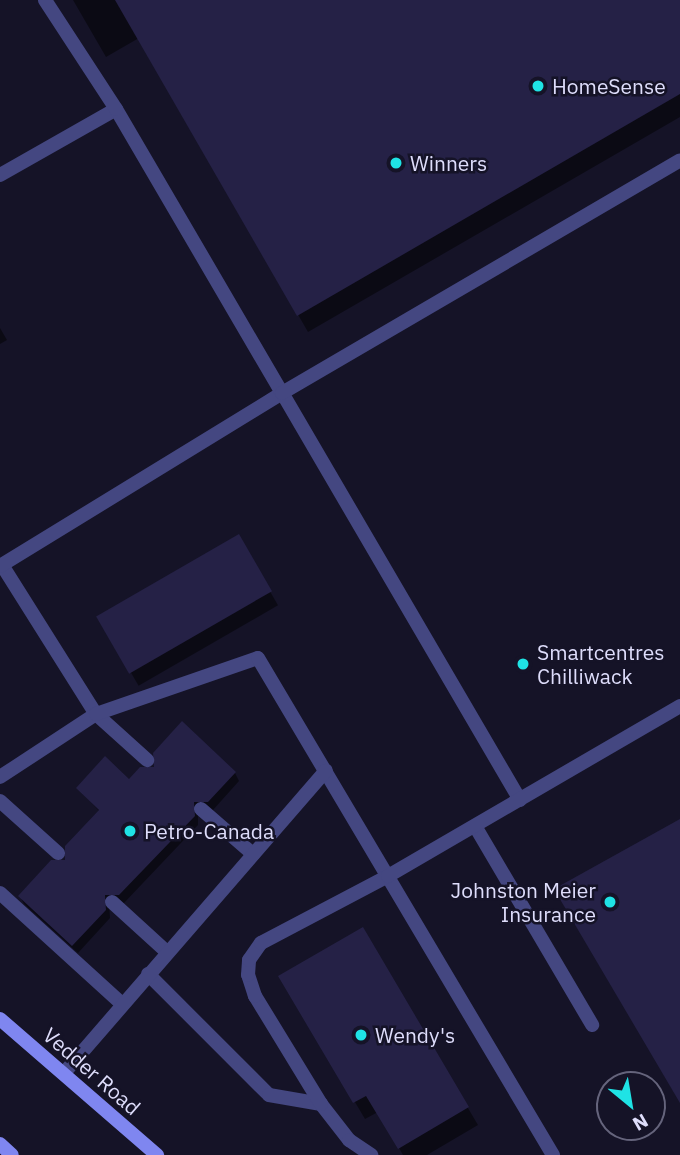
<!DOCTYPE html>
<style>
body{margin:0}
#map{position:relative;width:680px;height:1155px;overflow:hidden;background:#151327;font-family:"IBM Plex Sans",sans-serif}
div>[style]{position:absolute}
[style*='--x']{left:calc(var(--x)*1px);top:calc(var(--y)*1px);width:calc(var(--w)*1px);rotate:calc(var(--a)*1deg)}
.shadow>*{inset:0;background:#0007;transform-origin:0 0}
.building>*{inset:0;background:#252146;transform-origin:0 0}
.service>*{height:14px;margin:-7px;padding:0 7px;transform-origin:7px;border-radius:7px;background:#444781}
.secondary>*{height:14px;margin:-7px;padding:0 7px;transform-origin:7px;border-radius:7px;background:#7f86f0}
.dots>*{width:19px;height:19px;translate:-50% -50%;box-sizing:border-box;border:4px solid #151327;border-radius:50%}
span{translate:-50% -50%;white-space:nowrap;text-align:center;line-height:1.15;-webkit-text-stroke:5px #151327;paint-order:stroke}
.poi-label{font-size:21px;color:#deddfb}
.left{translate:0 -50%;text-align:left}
.right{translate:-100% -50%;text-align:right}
.street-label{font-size:21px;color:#deddfb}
.north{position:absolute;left:596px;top:1071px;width:70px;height:70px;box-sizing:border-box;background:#151327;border:2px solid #65647c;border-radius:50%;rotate:150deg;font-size:19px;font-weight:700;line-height:28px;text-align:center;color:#deddfb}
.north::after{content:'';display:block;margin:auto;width:24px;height:32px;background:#1fe3e5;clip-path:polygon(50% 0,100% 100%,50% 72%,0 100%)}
</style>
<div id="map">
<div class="shadow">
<div style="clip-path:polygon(73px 0,680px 0,680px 117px,308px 332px,139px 38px,106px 57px)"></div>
<div style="clip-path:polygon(0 328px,7px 340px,0 344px)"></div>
<div style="left:238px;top:536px;width:80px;height:161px;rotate:60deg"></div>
<div style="clip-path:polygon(235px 773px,239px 781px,213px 810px,198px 810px,198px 825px,124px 903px,109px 903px,110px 918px,78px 953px,24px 904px,20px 896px,66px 862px,100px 812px,78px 788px)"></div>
<div style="clip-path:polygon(362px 929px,478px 1125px,427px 1155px,403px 1155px,378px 1112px,365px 1119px,281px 977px)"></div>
</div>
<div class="building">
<div style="clip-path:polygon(115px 0,680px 0,680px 94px,297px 316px)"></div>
<div style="left:239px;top:534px;width:66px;height:165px;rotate:60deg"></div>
<div style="clip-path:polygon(182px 721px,236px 772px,208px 802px,194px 802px,195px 816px,119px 895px,105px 895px,106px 910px,72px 946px,18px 896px,51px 860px,65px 860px,65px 846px,99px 810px,76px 788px,105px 756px,129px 779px,140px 767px,154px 767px,153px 753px)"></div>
<div style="clip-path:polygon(680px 819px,680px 1103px,554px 889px)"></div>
<div style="clip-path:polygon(363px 927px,469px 1107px,398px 1149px,366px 1096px,353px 1103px,278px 976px)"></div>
</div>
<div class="service">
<div style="--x:0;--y:175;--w:133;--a:-29.6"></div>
<div style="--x:2;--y:565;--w:176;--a:57.8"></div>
<div style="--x:96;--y:714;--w:69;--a:42"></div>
<div style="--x:0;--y:566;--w:331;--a:-31.5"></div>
<div style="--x:282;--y:393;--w:329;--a:-120.3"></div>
<div style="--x:116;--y:109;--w:130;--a:-123.1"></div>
<div style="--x:0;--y:777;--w:115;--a:-33.3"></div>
<div style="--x:96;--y:714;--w:171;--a:-19.1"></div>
<div style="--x:258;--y:658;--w:578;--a:59.31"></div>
<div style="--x:520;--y:800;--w:471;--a:-120.3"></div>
<div style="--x:282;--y:393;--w:461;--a:-30.3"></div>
<div style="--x:0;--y:801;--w:78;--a:41.9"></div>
<div style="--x:201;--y:809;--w:69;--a:40.9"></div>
<div style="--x:475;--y:826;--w:231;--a:59.5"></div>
<div style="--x:0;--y:893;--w:165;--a:42.3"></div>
<div style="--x:112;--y:902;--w:74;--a:42.3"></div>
<div style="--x:148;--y:974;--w:171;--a:45"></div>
<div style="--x:269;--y:1095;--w:53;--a:9.8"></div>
<div style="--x:321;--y:1104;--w:46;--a:52.1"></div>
<div style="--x:349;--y:1140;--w:27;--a:34"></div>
<div style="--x:64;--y:1073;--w:400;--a:-49.1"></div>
<div style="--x:321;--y:1104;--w:127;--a:-121.4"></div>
<div style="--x:255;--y:996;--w:22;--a:-108"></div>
<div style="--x:248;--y:975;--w:15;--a:-86"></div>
<div style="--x:249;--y:960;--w:21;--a:-55"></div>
<div style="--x:261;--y:943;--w:144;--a:-27.8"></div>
<div style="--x:388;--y:876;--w:338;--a:-30.2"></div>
</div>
<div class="secondary">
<div style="--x:0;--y:1019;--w:208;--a:40.9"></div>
<div style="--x:0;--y:1144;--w:16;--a:43"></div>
</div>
<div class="dots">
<div style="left:538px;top:86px;background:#1fe3e5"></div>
<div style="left:396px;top:163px;background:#1fe3e5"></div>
<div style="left:523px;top:664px;background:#1fe3e5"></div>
<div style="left:130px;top:831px;background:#1fe3e5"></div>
<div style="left:610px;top:902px;background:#1fe3e5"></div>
<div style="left:361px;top:1035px;background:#1fe3e5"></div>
</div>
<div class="poi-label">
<span class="left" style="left:552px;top:86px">HomeSense</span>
<span class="left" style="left:410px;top:163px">Winners</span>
<span class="left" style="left:537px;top:664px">Smartcentres<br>Chilliwack</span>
<span class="left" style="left:144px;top:831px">Petro-Canada</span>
<span class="right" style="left:596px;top:902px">Johnston Meier<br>Insurance</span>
<span class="left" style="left:375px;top:1035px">Wendy's</span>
</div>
<div class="street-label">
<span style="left:92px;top:1071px;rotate:41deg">Vedder Road</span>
</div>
<div class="north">N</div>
</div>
